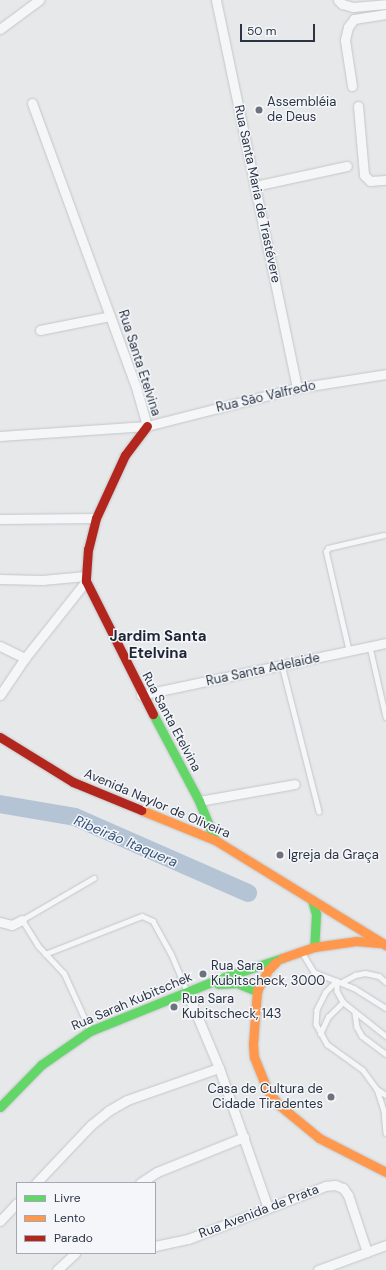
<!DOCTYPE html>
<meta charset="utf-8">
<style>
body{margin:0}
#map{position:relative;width:386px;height:1270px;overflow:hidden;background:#e6e8ea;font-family:"DM Sans",sans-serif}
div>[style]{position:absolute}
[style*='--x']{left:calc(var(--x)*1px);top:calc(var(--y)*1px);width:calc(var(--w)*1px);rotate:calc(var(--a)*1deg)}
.river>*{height:18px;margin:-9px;padding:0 9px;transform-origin:9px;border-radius:9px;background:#b4c4d5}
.roads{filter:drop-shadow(0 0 1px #c4c6c8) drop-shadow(0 0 1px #c4c6c8)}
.lane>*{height:4.5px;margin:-2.25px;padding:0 2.25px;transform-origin:2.25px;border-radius:2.25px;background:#f5f6f7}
.street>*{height:9px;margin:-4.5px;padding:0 4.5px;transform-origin:4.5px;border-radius:4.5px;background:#f5f6f7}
.fast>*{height:9px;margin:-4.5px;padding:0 4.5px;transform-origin:4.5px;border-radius:4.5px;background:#63d668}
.slow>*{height:9px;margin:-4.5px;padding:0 4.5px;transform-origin:4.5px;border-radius:4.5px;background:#ff974d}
.jam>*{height:9px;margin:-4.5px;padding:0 4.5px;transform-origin:4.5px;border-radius:4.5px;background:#b3261e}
.dots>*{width:11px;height:11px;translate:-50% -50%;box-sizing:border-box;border:2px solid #f4f6f9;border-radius:50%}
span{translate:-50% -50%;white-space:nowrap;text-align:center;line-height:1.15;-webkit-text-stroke:3px #f4f6f9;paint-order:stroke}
.poi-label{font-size:13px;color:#2b3445}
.left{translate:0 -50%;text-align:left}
.right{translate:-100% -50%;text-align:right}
.street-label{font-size:13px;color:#2b3445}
.water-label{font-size:14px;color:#34527a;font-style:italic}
.quarter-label{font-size:15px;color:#1d2536;font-weight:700}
.legend{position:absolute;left:16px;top:1182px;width:140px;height:72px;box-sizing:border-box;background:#f4f6f9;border:1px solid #a4a8b1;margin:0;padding:5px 7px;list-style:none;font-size:12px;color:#2b3445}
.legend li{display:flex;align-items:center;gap:8px;height:20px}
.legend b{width:20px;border:1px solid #a4a8b1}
.scale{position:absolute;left:240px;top:24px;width:75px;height:18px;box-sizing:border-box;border:2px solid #2b3445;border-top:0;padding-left:5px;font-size:12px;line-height:14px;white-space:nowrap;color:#2b3445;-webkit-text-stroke:3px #f4f6f9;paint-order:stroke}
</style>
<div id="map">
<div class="river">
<div style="--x:0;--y:804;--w:76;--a:9.8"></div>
<div style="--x:75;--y:817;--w:189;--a:23.7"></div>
</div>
<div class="roads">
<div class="lane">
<div style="--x:370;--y:647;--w:72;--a:77.1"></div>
<div style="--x:349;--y:652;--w:103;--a:-103"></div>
<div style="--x:326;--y:552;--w:4;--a:-63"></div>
<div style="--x:328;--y:548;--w:57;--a:-13.1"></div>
<div style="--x:282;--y:665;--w:151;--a:75.8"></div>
<div style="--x:302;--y:952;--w:23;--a:59"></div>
<div style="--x:314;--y:972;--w:43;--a:21.8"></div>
<div style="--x:354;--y:988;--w:38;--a:32"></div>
<div style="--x:45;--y:954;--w:104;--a:-21.4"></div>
<div style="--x:142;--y:916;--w:12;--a:24"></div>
<div style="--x:153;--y:921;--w:37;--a:61"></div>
<div style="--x:171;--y:953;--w:41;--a:67.2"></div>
<div style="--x:337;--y:981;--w:16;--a:135"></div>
<div style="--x:326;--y:992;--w:20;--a:117"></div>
<div style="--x:317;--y:1010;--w:14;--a:94"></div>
<div style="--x:316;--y:1024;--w:23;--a:61"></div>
<div style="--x:327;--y:1044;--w:44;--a:35.8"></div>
<div style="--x:363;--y:1070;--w:24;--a:54"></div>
<div style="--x:377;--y:1089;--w:11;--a:34"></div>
<div style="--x:337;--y:981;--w:10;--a:90"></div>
<div style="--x:337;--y:991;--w:13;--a:61"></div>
<div style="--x:343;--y:1002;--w:55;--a:38.3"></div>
<div style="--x:342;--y:982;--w:15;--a:-28"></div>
<div style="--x:355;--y:975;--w:10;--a:-11"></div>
<div style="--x:365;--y:973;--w:14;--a:12"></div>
<div style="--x:379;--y:976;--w:9;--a:41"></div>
<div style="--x:355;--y:1013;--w:14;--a:82"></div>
<div style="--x:357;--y:1027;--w:10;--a:61"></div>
<div style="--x:362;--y:1036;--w:30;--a:37"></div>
<div style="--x:90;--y:1031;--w:63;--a:-114.5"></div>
<div style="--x:64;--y:974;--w:38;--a:-133"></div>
<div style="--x:38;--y:946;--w:31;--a:-122"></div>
<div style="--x:22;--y:920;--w:83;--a:-30.3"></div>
<div style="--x:320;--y:1034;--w:19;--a:-65"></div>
<div style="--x:328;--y:1017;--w:21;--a:-45"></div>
<div style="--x:377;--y:1089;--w:22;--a:72"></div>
<div style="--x:384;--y:1110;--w:23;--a:85"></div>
</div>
<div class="street">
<div style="--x:216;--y:0;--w:396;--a:78.2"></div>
<div style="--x:338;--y:0;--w:6;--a:45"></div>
<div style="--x:342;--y:4;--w:11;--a:15"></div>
<div style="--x:353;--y:7;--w:33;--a:-5"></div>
<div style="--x:0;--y:29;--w:49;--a:-36.6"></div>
<div style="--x:352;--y:86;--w:47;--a:-98.7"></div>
<div style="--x:345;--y:40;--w:13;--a:-77"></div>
<div style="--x:348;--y:27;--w:10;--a:-53"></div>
<div style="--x:354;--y:19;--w:32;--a:-9"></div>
<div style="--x:32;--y:103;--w:302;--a:69.9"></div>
<div style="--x:136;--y:387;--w:41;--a:74.2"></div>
<div style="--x:358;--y:106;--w:69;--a:85"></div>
<div style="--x:364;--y:175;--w:8;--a:45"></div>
<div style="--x:370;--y:181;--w:16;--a:-4"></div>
<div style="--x:255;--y:186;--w:94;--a:-12.3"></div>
<div style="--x:40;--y:330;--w:71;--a:-11.3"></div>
<div style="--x:0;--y:436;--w:147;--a:-3.9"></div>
<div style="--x:147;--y:426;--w:155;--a:-14.2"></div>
<div style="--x:297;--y:388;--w:90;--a:-8.9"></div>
<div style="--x:0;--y:519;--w:96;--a:-0.6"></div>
<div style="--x:0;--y:579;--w:42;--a:1.4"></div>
<div style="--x:42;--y:580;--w:44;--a:-5.2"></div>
<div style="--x:0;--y:646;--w:28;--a:26"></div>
<div style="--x:0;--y:695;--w:45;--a:-56"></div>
<div style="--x:25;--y:658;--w:98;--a:-51.6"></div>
<div style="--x:141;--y:695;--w:250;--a:-12"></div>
<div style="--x:199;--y:801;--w:97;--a:-10"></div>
<div style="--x:0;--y:922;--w:12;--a:14"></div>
<div style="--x:12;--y:925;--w:11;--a:-27"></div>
<div style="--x:187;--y:992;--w:82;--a:67.2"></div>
<div style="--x:219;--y:1068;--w:148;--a:70.7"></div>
<div style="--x:36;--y:1183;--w:80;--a:-46.5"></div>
<div style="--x:91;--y:1125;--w:22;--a:-39"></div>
<div style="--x:108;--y:1111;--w:22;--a:-30"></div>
<div style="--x:127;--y:1100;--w:97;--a:-19.2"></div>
<div style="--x:140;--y:1183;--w:20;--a:-33"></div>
<div style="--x:157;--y:1172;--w:94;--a:-21.9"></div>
<div style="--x:0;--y:1221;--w:25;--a:-47"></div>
<div style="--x:155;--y:1246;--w:34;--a:-12"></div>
<div style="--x:188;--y:1239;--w:147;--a:-21.1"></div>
<div style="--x:325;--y:1186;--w:10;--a:-6"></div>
<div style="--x:335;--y:1185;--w:9;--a:21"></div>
<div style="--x:343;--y:1188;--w:9;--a:54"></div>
<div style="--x:348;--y:1195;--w:60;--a:71.6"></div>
<div style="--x:57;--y:1270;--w:25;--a:-43"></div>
<div style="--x:318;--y:1270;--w:72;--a:-20.2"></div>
</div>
<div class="fast">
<div style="--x:153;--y:714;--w:98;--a:62.1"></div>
<div style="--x:199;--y:801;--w:42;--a:67.7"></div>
<div style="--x:312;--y:900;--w:15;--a:74"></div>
<div style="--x:316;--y:914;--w:33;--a:93"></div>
<div style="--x:218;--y:984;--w:19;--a:-3"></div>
<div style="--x:237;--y:983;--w:22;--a:22"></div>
<div style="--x:0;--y:1107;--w:59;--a:-45.7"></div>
<div style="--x:41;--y:1065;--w:60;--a:-34.8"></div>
<div style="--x:90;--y:1031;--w:136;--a:-22"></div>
<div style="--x:216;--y:980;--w:70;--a:-18.4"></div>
</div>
<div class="slow">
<div style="--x:141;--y:810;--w:80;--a:22.1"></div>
<div style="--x:215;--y:840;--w:201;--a:31.6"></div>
<div style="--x:282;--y:958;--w:34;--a:-19"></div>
<div style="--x:314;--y:947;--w:42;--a:-8.1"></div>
<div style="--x:356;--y:941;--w:24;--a:5"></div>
<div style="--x:276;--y:962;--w:11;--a:135"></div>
<div style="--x:268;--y:970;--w:24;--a:118"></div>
<div style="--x:257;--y:991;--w:53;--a:94.3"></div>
<div style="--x:253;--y:1044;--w:13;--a:86"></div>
<div style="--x:254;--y:1057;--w:37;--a:68"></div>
<div style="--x:268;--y:1091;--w:18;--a:52"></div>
<div style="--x:279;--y:1105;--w:52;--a:39.5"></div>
<div style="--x:319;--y:1138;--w:75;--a:26.9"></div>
</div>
<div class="jam">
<div style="--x:147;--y:426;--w:36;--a:127"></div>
<div style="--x:125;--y:455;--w:69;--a:114.7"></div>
<div style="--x:96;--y:518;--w:32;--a:104"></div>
<div style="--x:88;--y:549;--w:32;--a:94"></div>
<div style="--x:86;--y:581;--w:149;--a:63.3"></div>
<div style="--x:0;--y:737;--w:86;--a:31.7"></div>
<div style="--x:73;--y:782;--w:74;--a:22.4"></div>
</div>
</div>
<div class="dots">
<div style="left:259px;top:110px;background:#6c737f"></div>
<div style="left:280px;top:855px;background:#6c737f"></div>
<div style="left:203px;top:974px;background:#6c737f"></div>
<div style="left:174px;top:1007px;background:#6c737f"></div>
<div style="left:331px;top:1097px;background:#6c737f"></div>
</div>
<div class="poi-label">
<span class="left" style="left:267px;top:110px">Assembléia<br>de Deus</span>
<span class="left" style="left:288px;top:855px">Igreja da Graça</span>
<span class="left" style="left:211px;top:974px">Rua Sara<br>Kubitscheck, 3000</span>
<span class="left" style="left:182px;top:1007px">Rua Sara<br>Kubitscheck, 143</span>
<span class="right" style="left:323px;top:1097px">Casa de Cultura de<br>Cidade Tiradentes</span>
</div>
<div class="street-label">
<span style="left:257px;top:194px;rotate:78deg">Rua Santa Maria de Trastévere</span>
<span style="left:139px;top:363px;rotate:72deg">Rua Santa Etelvina</span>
<span style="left:266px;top:397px;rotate:-13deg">Rua São Valfredo</span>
<span style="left:263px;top:670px;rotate:-12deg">Rua Santa Adelaide</span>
<span style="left:171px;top:722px;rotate:62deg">Rua Santa Etelvina</span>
<span style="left:157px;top:804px;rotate:23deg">Avenida Naylor de Oliveira</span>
<span style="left:132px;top:1002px;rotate:-23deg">Rua Sarah Kubitschek</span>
<span style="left:259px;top:1212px;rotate:-21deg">Rua Avenida de Prata</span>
</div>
<div class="water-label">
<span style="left:126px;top:841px;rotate:23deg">Ribeirão Itaquera</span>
</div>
<div class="quarter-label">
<span style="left:158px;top:645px">Jardim Santa<br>Etelvina</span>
</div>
<ul class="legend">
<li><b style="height:5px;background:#63d668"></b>Livre</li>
<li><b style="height:5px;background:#ff974d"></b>Lento</li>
<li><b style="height:5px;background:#b3261e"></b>Parado</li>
</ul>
<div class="scale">50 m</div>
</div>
